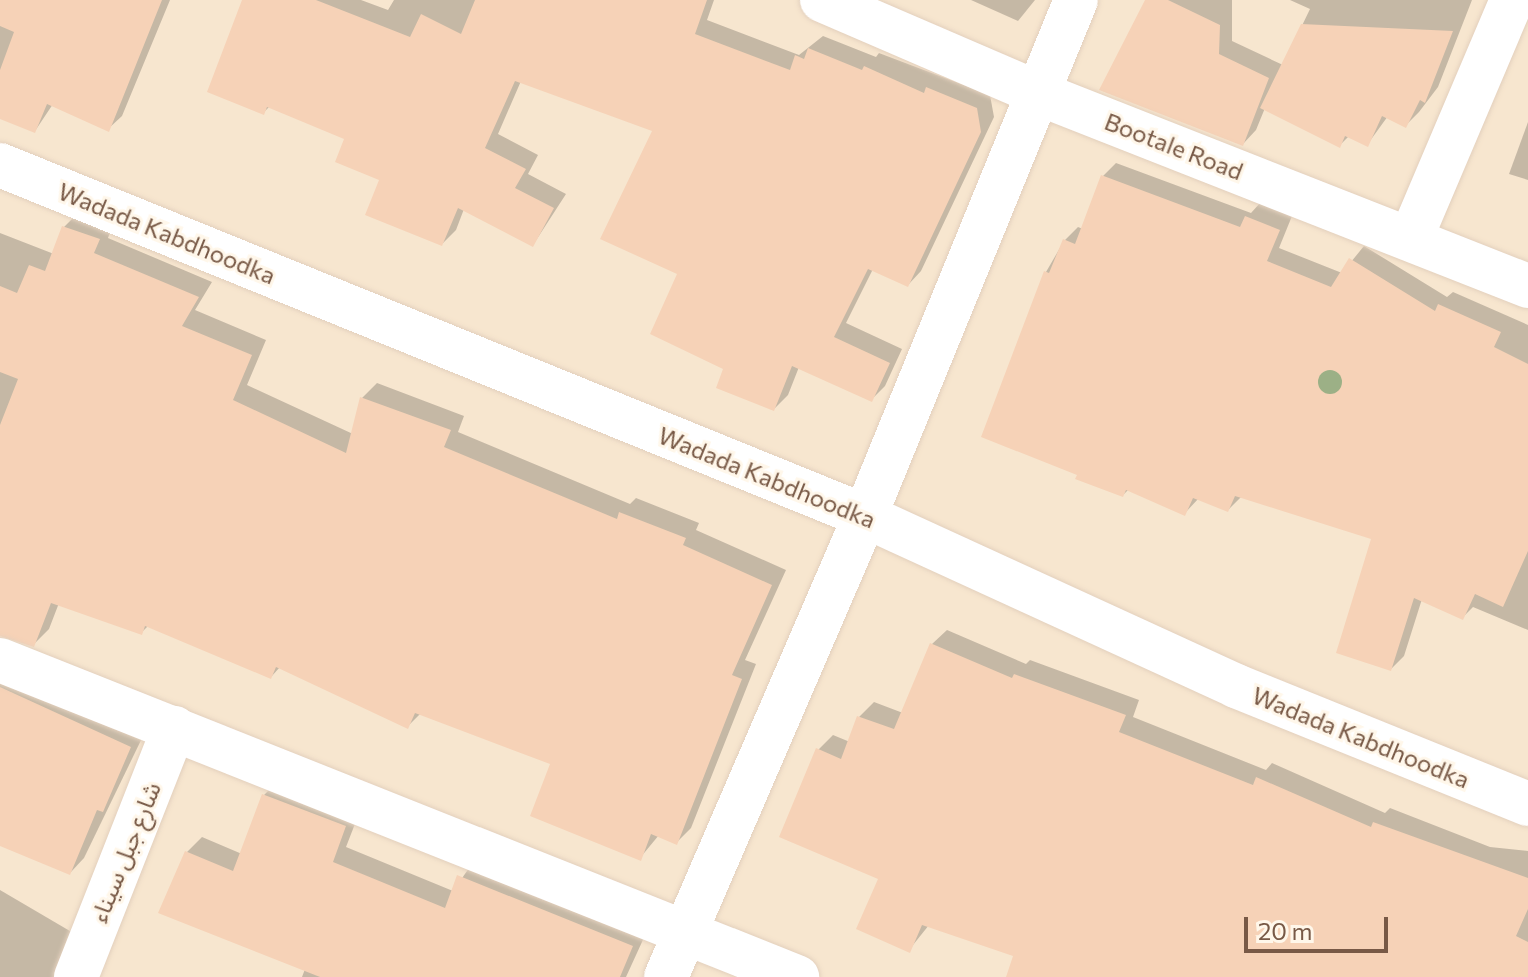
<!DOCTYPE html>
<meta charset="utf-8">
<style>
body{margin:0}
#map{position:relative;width:1528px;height:977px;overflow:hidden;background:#fef4e2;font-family:Commissioner,"Noto Sans Arabic",sans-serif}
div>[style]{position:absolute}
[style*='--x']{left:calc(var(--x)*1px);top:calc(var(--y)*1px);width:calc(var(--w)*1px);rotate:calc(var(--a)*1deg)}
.residential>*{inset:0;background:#f7e6cf;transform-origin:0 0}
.shadow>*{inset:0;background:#0003}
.building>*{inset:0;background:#f6d2b7}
.roads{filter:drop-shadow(0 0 2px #e3d0bd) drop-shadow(0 0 2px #e3d0bd)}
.minor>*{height:44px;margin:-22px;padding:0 22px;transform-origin:22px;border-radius:22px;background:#fff}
.trees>*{width:24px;height:24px;margin:-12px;border-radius:50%;background:#9cb086}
span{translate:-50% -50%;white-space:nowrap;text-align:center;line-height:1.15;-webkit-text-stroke:6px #fff7ea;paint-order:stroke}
.street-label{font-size:24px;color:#785946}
.scale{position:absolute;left:1244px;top:917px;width:144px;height:36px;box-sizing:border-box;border:4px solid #785946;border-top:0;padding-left:10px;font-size:24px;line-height:28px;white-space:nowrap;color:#785946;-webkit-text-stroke:6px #fff7ea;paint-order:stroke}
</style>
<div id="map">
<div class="residential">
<div style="left:0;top:0;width:1528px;height:977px"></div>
</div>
<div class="shadow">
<div style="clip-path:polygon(0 0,170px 0,122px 116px,108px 129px,53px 104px,35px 131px,0 118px)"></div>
<div style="clip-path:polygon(245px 0,361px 0,388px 10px,394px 0,714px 0,707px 20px,799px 55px,823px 36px,876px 57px,879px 53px,990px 95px,994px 117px,921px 271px,908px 285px,873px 269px,846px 323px,902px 349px,885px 386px,871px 400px,799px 367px,788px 395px,774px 409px,726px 368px,680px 273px,655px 130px,521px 81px,498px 134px,538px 155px,528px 174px,566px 194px,533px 245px,464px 209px,456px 230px,442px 244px,347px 138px,270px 106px,264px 112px)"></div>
<div style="clip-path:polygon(971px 0,1035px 0,1018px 21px)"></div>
<div style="clip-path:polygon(1149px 0,1232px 0,1232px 41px,1283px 65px,1310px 9px,1290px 0,1472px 0,1438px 87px,1419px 112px,1406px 125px,1388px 116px,1367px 145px,1349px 136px,1339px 146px,1265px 108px,1256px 130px,1243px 144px)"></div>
<div style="clip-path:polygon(1528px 122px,1528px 180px,1509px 174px)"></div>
<div style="clip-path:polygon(1116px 163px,1251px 213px,1260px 203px,1292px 216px,1279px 248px,1342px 273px,1364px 246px,1447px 297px,1453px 292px,1528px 325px,1528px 630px,1473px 607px,1462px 618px,1422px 599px,1404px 656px,1391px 669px,1374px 538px,1242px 496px,1228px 510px,1199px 498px,1184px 514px,1129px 489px,1123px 495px,1046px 272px,1064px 241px,1078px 227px,1083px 229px,1103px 176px)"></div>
<div style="clip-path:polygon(79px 212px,113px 224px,108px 238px,212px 282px,195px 310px,266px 340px,247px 385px,353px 434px,362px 398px,377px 383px,464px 416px,458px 432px,630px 504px,636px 498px,699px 523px,696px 530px,786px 570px,745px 660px,756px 664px,691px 828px,676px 843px,659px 835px,640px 858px,553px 763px,421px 713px,407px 727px,280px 667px,271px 677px,149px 625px,141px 633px,59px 603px,49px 629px,34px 644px,0 634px,0 233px,54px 254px,64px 227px)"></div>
<div style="clip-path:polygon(947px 630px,1026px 664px,1030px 660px,1139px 700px,1133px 717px,1266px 770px,1272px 763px,1385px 813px,1390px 808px,1490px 847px,1528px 851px,1528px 977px,1008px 977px,1016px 954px,929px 925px,909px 950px,881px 878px,818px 750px,833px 735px,850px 742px,859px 717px,874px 702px,903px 713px,932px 644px)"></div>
<div style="clip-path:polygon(0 662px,145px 732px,84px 858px,70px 873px,0 843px)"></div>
<div style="clip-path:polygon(279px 780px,360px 811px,346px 847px,453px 891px,474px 861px,647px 931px,626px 977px,302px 977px,305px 969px,161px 912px,187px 852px,202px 837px,242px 854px,264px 795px)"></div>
<div style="clip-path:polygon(0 890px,75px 934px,78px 977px,0 977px)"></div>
</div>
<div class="building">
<div style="clip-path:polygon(0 0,162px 0,109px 132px,47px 104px,35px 133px,0 119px,0 70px,14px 32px,0 26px)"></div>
<div style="clip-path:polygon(242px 0,316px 0,410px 37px,421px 14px,461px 34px,475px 0,707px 0,695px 34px,790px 70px,795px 55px,804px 59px,808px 48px,862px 70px,864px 66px,924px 93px,926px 87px,977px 108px,981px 132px,908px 287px,868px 269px,834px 337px,890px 363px,872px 402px,792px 366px,774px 411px,716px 388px,723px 369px,650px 334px,677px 274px,600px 239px,652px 131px,515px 81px,485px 148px,526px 169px,515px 188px,554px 208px,533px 247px,458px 208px,442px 246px,365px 215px,379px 180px,335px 162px,344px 139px,267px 107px,264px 115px,207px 92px)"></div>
<div style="clip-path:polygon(1145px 0,1168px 0,1220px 25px,1219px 54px,1269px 78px,1243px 146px,1099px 90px)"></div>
<div style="clip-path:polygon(1301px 24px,1453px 31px,1425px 103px,1420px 100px,1406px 128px,1382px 116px,1368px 147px,1345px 136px,1340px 148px,1260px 108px)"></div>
<div style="clip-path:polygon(1101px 175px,1240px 227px,1245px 216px,1280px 230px,1267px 261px,1331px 287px,1349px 258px,1435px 311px,1438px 304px,1501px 332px,1494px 347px,1528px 364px,1528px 551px,1503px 607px,1475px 594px,1463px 620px,1414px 598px,1391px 671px,1336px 653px,1371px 539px,1235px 496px,1228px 512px,1193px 498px,1185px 516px,1126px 490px,1123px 497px,1075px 479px,1077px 475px,981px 437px,1044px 271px,1049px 273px,1063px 239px,1075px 244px)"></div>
<div style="clip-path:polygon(62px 226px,100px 239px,94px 253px,199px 297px,182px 326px,252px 355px,233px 400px,346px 453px,360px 397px,451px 430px,444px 447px,617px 519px,619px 512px,686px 538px,683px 545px,772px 585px,732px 675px,742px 679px,677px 845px,651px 834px,641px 861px,530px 816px,550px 764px,415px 713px,408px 729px,276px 667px,271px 679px,145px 626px,142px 635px,51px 603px,34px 647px,0 636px,0 425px,18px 379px,0 372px,0 286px,17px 293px,29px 265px,45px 271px)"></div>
<div style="clip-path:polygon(930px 643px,1012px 678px,1014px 674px,1126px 715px,1119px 732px,1253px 785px,1256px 777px,1371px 827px,1373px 822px,1528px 878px,1528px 909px,1516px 936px,1528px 942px,1528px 977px,1006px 977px,1013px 956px,922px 925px,910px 953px,856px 929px,878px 879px,779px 837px,816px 748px,841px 759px,857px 716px,894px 729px)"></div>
<div style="clip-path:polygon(0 687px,131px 747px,103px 812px,97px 810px,70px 875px,0 846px)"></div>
<div style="clip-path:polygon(262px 794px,346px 826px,333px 862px,445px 908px,457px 875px,633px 946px,620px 977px,320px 977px,158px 913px,185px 851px,233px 871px)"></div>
</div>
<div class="roads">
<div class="minor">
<div style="--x:822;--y:0;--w:237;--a:23.3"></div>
<div style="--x:1040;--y:94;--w:524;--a:21.48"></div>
<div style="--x:0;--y:165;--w:934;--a:22.09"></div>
<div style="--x:865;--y:516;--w:408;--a:24.6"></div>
<div style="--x:1236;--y:686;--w:315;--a:22"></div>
<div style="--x:1411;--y:238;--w:259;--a:-67"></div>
<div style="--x:0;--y:660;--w:858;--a:21.69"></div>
<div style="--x:76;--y:977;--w:268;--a:-68.5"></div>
<div style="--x:666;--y:977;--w:502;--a:-66.65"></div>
<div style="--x:865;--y:516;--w:557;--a:-67.76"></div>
</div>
</div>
<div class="trees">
<div style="left:1330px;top:382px"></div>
</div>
<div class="street-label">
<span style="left:1174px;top:146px;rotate:21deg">Bootale Road</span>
<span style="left:167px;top:233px;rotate:22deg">Wadada Kabdhoodka</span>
<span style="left:767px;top:477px;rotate:22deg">Wadada Kabdhoodka</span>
<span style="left:1361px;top:737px;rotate:22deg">Wadada Kabdhoodka</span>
<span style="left:125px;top:852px;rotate:-68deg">شارع جبل سيناء</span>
</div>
<div class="scale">20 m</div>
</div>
